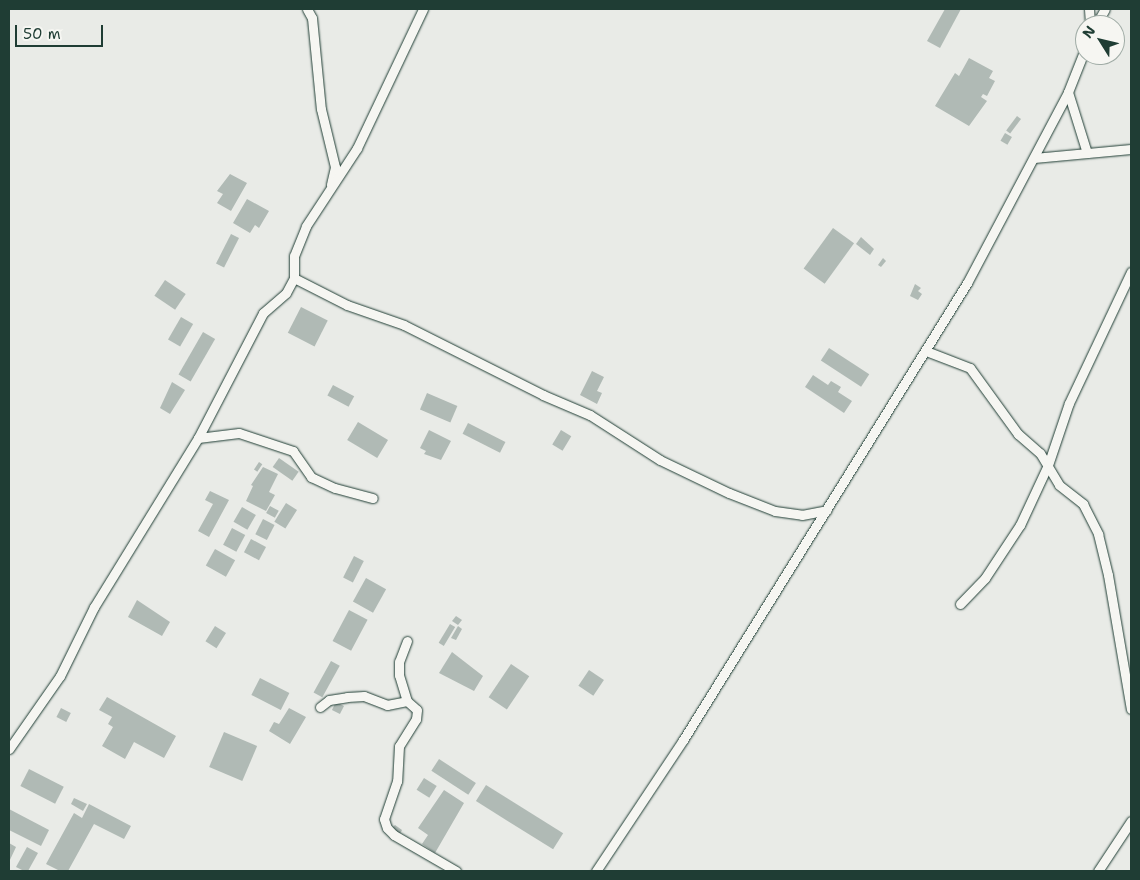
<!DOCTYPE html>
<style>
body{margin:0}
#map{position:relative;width:1140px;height:880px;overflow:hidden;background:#e9ebe7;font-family:"Shantell Sans",sans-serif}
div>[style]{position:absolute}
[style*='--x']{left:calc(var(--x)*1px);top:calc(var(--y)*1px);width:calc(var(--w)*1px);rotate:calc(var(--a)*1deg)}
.building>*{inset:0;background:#b0bab5;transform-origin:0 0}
.roads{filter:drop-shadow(0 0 1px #1f3d34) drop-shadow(0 0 1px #1f3d34)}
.street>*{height:9px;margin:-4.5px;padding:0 4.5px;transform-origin:4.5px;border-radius:4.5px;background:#f6f6f2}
span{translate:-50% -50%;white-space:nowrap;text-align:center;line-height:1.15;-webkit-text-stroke:4.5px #f6f6f2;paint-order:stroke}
.frame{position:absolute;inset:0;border:10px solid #1f3d34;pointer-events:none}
.north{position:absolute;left:1075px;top:15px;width:50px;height:50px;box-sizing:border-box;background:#f6f6f2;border:1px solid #a0aca6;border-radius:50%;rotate:306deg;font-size:14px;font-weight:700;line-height:20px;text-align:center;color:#1f3d34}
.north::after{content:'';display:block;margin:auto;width:18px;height:22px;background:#1f3d34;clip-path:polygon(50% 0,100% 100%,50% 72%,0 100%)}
.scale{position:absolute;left:15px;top:25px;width:88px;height:22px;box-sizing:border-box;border:2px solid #1f3d34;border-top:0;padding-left:6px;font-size:15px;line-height:18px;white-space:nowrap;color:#1f3d34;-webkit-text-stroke:4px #f6f6f2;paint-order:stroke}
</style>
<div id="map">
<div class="building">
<div style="clip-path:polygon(945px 9px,961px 9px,940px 48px,927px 41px)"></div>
<div style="clip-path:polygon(969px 58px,993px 71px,989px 78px,995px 81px,987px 96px,983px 94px,981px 97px,987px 101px,969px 126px,935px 106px,955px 73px,959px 76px)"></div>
<div style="left:1017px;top:116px;width:5px;height:18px;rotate:37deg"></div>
<div style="left:1005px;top:133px;width:8px;height:9px;rotate:30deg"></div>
<div style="clip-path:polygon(230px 174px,247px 183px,231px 211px,217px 203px,223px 194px,217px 191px)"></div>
<div style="clip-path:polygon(247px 199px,269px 211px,259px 228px,255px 225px,250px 233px,233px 223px)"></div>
<div style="left:833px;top:228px;width:26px;height:50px;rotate:36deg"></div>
<div style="left:231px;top:234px;width:9px;height:33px;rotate:27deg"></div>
<div style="clip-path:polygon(861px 237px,874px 249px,870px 255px,856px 244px)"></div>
<div style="clip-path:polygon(883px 258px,886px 261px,881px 267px,878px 265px)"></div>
<div style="left:165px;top:280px;width:25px;height:19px;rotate:34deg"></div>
<div style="clip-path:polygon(915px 284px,921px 288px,918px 291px,922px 294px,918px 300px,910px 296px)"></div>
<div style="left:301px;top:307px;width:30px;height:29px;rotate:27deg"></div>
<div style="left:181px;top:317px;width:14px;height:26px;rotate:30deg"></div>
<div style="left:203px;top:332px;width:14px;height:49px;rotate:30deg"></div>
<div style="left:829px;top:348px;width:48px;height:15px;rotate:33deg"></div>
<div style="clip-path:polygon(592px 371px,604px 377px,597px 391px,602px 393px,597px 404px,580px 395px)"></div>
<div style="clip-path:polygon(813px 375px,828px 385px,831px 381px,841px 387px,838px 392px,852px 401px,844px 413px,805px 387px)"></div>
<div style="clip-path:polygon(172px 382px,185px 390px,170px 414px,160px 408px)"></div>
<div style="left:333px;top:385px;width:24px;height:12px;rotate:28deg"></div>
<div style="left:427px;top:393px;width:33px;height:18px;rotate:23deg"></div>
<div style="left:358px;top:422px;width:35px;height:21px;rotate:31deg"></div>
<div style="left:468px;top:423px;width:42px;height:12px;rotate:27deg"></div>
<div style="clip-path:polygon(429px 430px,451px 441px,441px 460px,424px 454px,426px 451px,420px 448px)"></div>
<div style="left:561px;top:430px;width:12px;height:17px;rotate:31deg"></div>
<div style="left:279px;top:458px;width:24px;height:11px;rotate:35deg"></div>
<div style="left:259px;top:462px;width:4px;height:9px;rotate:34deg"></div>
<div style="clip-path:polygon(263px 467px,278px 474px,269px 492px,275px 495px,266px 511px,246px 501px,253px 486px,251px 485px)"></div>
<div style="clip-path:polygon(210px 491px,229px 500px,209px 537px,198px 531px,213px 504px,205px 500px)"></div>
<div style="left:286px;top:503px;width:13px;height:22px;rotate:32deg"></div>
<div style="left:270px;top:506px;width:10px;height:8px;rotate:29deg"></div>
<div style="left:242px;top:507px;width:16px;height:17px;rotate:30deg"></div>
<div style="left:263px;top:519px;width:13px;height:17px;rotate:27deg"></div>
<div style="left:232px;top:528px;width:15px;height:19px;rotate:28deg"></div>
<div style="left:251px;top:539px;width:17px;height:15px;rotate:28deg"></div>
<div style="left:215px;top:549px;width:23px;height:19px;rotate:29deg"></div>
<div style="left:354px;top:556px;width:11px;height:24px;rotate:27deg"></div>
<div style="left:366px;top:578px;width:23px;height:27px;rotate:29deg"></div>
<div style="clip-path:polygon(137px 600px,170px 622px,162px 636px,128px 617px)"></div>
<div style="left:349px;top:610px;width:21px;height:35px;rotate:28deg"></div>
<div style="clip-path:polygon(456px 616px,462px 620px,458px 625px,452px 621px)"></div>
<div style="left:450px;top:624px;width:6px;height:22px;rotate:31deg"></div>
<div style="left:215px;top:626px;width:13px;height:18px;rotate:32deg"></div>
<div style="clip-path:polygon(458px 626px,462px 629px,456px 640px,451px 638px)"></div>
<div style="clip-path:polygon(452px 652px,483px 676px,474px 691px,439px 673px)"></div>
<div style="left:331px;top:661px;width:10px;height:36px;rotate:29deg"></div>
<div style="left:511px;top:664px;width:22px;height:40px;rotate:34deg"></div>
<div style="left:589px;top:670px;width:18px;height:19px;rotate:34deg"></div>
<div style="left:260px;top:678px;width:33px;height:19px;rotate:27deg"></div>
<div style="clip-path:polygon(107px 697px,176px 736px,164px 758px,134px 742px,125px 759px,102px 746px,113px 727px,108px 724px,112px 717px,99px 710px)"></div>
<div style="left:336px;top:702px;width:9px;height:9px;rotate:27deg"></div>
<div style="left:61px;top:708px;width:11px;height:10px;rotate:27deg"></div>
<div style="clip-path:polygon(289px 708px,306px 717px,290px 744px,269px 731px,274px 722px,279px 724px)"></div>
<div style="left:224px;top:732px;width:36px;height:38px;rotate:23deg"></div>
<div style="left:439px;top:759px;width:44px;height:14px;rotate:33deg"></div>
<div style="left:29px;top:769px;width:39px;height:19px;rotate:27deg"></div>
<div style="left:424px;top:778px;width:15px;height:14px;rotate:32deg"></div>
<div style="left:486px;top:785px;width:91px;height:19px;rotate:32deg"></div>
<div style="clip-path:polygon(444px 790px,464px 803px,435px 853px,422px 844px,428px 835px,418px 828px)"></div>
<div style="clip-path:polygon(74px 798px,87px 804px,83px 811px,71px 804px)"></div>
<div style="clip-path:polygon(89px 804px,131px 826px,124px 839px,94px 824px,68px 871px,60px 871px,46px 864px,74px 813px,82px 818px)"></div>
<div style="clip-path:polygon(9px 809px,49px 830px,41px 846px,9px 830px)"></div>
<div style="clip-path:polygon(395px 825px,402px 830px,400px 834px,392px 828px)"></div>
<div style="clip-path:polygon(9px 843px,16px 847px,9px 862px)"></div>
<div style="clip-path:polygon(27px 847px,38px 853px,28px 871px,24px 871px,16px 867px)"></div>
</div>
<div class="roads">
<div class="street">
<div style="--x:307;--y:9;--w:10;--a:61"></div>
<div style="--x:312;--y:18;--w:91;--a:84.4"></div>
<div style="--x:321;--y:109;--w:60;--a:76.4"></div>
<div style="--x:335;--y:167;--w:18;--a:103"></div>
<div style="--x:1089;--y:9;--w:16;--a:86"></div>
<div style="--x:1096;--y:25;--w:18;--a:-61"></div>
<div style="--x:1068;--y:92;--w:64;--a:72.7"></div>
<div style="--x:1034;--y:158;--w:97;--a:-5.3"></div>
<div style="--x:294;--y:278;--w:59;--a:27"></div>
<div style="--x:347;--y:305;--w:60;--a:19.3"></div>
<div style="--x:404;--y:325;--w:156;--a:26.7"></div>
<div style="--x:543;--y:395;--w:51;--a:23.1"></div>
<div style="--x:590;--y:415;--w:83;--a:32.7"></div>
<div style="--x:660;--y:460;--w:76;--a:25.6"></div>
<div style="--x:729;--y:493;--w:49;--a:21.4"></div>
<div style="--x:775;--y:511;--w:27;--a:8"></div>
<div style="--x:802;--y:515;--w:25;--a:-11"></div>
<div style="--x:926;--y:351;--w:47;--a:21.1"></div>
<div style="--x:970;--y:368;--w:82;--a:54"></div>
<div style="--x:1018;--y:434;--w:29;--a:41"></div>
<div style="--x:1040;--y:453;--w:37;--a:59"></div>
<div style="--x:1059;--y:485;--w:31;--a:38"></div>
<div style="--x:1083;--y:504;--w:34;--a:63"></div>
<div style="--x:1098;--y:534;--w:42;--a:76.3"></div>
<div style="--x:1108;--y:575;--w:136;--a:80.3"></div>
<div style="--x:198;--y:438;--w:41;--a:-7"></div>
<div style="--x:239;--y:433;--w:57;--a:18.4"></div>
<div style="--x:293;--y:451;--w:32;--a:55"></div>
<div style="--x:311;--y:477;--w:26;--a:25"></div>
<div style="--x:335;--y:488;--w:39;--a:15"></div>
<div style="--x:960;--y:604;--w:36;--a:-46"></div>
<div style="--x:985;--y:578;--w:64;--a:-56.6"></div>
<div style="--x:1020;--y:525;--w:66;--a:-65"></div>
<div style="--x:1048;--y:465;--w:65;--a:-71.3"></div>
<div style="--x:1069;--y:403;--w:145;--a:-64.7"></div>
<div style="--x:407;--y:641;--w:22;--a:111"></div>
<div style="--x:399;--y:662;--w:13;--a:90"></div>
<div style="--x:399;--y:675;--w:27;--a:73"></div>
<div style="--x:407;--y:701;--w:13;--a:42"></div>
<div style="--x:417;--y:710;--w:9;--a:96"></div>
<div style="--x:416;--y:719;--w:32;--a:122"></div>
<div style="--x:399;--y:746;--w:35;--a:93"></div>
<div style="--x:397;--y:781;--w:40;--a:108.9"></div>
<div style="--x:384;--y:819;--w:9;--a:72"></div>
<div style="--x:387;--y:828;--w:10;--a:45"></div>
<div style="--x:394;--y:835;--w:72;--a:30.1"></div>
<div style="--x:320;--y:707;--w:11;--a:-38"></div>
<div style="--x:329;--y:700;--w:18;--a:-9"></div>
<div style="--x:347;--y:697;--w:17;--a:-3"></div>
<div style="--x:364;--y:696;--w:25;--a:21"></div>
<div style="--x:387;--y:705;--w:20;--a:-11"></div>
<div style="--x:9;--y:749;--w:89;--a:-55.1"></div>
<div style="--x:60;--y:676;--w:77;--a:-63.8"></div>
<div style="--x:94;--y:607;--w:198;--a:-58.4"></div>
<div style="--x:198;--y:438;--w:141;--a:-62.5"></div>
<div style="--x:263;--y:313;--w:30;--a:-41"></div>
<div style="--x:286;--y:293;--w:17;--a:-62"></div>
<div style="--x:294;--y:278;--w:22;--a:-90"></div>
<div style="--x:294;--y:256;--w:32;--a:-68"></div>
<div style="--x:306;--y:226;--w:93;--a:-56.8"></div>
<div style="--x:357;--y:148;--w:154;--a:-64.6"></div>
<div style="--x:596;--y:871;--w:157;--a:-56.4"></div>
<div style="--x:683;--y:740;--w:538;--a:-58.14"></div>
<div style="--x:967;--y:283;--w:216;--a:-62.1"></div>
<div style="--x:1068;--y:92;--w:46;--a:-68.4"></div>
<div style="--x:1098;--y:871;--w:60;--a:-56.6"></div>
</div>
</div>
<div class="frame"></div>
<div class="north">N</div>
<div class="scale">50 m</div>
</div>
